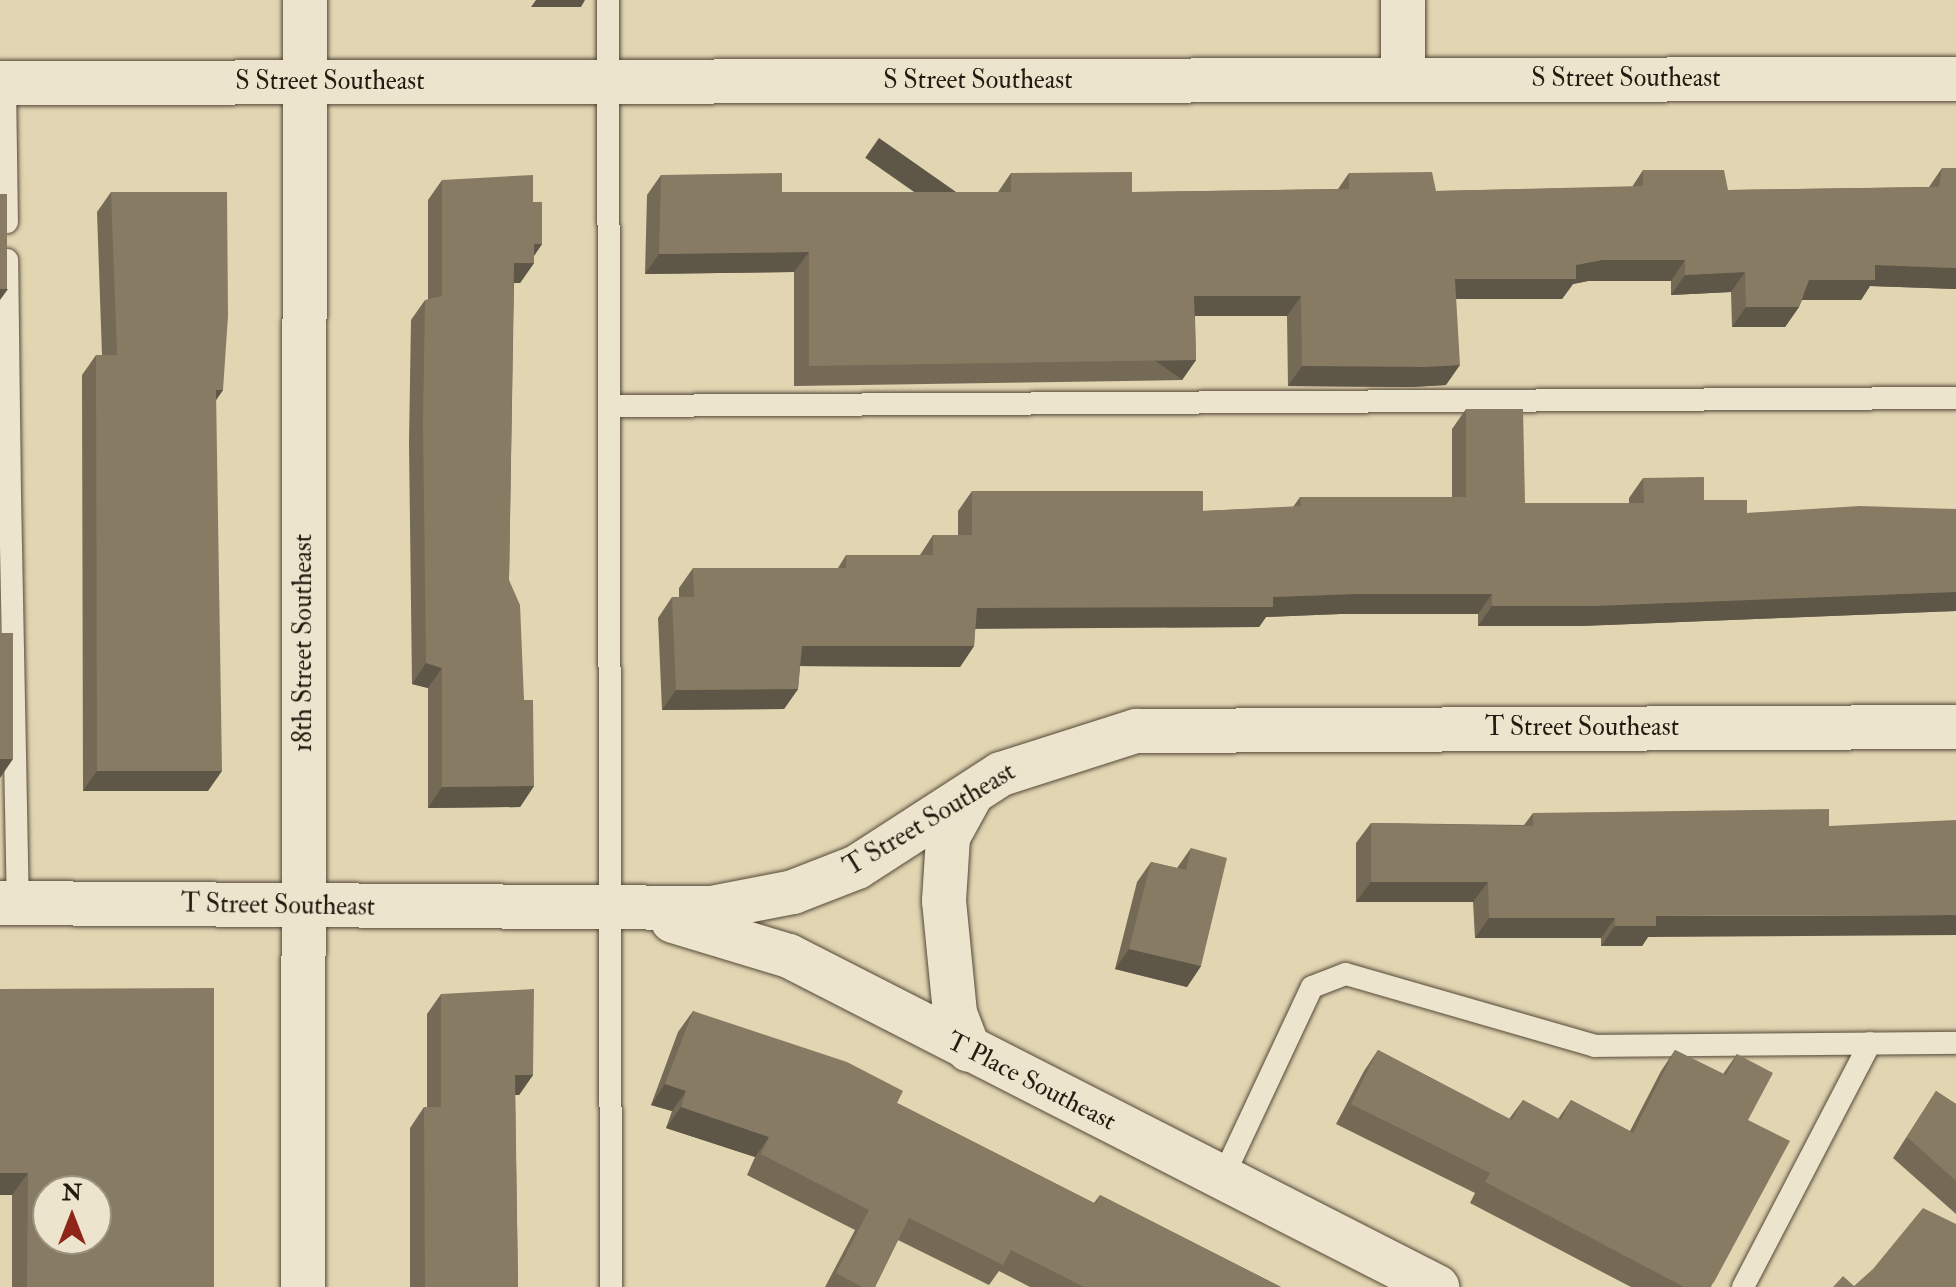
<!DOCTYPE html>
<style>
body{margin:0}
#map{position:relative;width:1956px;height:1287px;overflow:hidden;background:#e1d5b2;font-family:"IM FELL Double Pica",serif}
div>[style]{position:absolute}
[style*='--x']{left:calc(var(--x)*1px);top:calc(var(--y)*1px);width:calc(var(--w)*1px);rotate:calc(var(--a)*1deg)}
.roads{filter:drop-shadow(0 0 2px #554938) drop-shadow(0 0 2px #554938)}
.lane>*{height:22px;margin:-11px;padding:0 11px;transform-origin:11px;border-radius:11px;background:#ece4cd}
.street>*{height:44px;margin:-22px;padding:0 22px;transform-origin:22px;border-radius:22px;background:#ece4cd}
.wall>*{inset:0;background:#746a56}
.shaded-wall>*{inset:0;background:#5e5646;transform-origin:0 0}
.building>*{inset:0;background:#877b64;transform-origin:0 0}
span{translate:-50% -50%;white-space:nowrap;text-align:center;line-height:1.15;-webkit-text-stroke:6px #ece4cd;paint-order:stroke}
.street-label{font-size:26px;color:#261a10}
.north{position:absolute;left:32px;top:1175px;width:80px;height:80px;box-sizing:border-box;background:#ece4cd;border:2px solid #9d9381;border-radius:50%;rotate:0deg;font-size:22px;font-weight:700;line-height:32px;text-align:center;color:#261a10}
.north::after{content:'';display:block;margin:auto;width:28px;height:36px;background:#8f2418;clip-path:polygon(50% 0,100% 100%,50% 72%,0 100%)}
</style>
<div id="map">
<div class="roads">
<div class="lane">
<div style="--x:608;--y:0;--w:1287;--a:89.87"></div>
<div style="--x:5;--y:83;--w:139;--a:89.2"></div>
<div style="--x:610;--y:406;--w:1346;--a:-0.34"></div>
<div style="--x:0;--y:494;--w:10;--a:0"></div>
<div style="--x:10;--y:494;--w:234;--a:-90.7"></div>
<div style="--x:10;--y:494;--w:409;--a:88.9"></div>
<div style="--x:1222;--y:1179;--w:212;--a:-64.9"></div>
<div style="--x:1312;--y:987;--w:36;--a:-21"></div>
<div style="--x:1346;--y:974;--w:259;--a:16.1"></div>
<div style="--x:1595;--y:1046;--w:361;--a:-0.5"></div>
<div style="--x:1743;--y:1287;--w:275;--a:-62.5"></div>
</div>
<div class="street">
<div style="--x:1403;--y:0;--w:79;--a:90"></div>
<div style="--x:0;--y:83;--w:1956;--a:-0.12"></div>
<div style="--x:0;--y:903;--w:711;--a:0.4"></div>
<div style="--x:711;--y:908;--w:84;--a:-11"></div>
<div style="--x:793;--y:892;--w:69;--a:-21.3"></div>
<div style="--x:857;--y:867;--w:171;--a:-32.9"></div>
<div style="--x:1001;--y:774;--w:142;--a:-17.7"></div>
<div style="--x:1136;--y:731;--w:820;--a:-0.28"></div>
<div style="--x:673;--y:921;--w:121;--a:16.8"></div>
<div style="--x:789;--y:956;--w:728;--a:27.06"></div>
<div style="--x:969;--y:1050;--w:40;--a:-111"></div>
<div style="--x:955;--y:1013;--w:113;--a:-95.6"></div>
<div style="--x:944;--y:901;--w:64;--a:-86.4"></div>
<div style="--x:948;--y:837;--w:48;--a:-61.3"></div>
<div style="--x:303;--y:1287;--w:1287;--a:-89.91"></div>
</div>
</div>
<div class="wall">
<div style="clip-path:polygon(1942px 168px,1956px 168px,1956px 289px,1870px 286px,1861px 300px,1802px 300px,1799px 307px,1785px 327px,1732px 327px,1731px 292px,1671px 295px,1671px 281px,1588px 281px,1573px 284px,1562px 299px,1456px 299px,1446px 385px,1411px 387px,1288px 386px,1287px 316px,1195px 316px,1196px 360px,1182px 380px,794px 386px,794px 272px,645px 274px,647px 195px,661px 175px,782px 192px,998px 192px,1011px 173px,1132px 192px,1338px 189px,1349px 173px,1436px 191px,1632px 187px,1643px 170px,1728px 190px,1929px 187px)"></div>
<div style="clip-path:polygon(442px 180px,533px 202px,542px 244px,534px 256px,534px 263px,520px 283px,514px 283px,509px 580px,534px 786px,520px 807px,428px 808px,428px 688px,412px 684px,409px 442px,411px 320px,425px 300px,428px 300px,428px 200px)"></div>
<div style="clip-path:polygon(111px 192px,223px 390px,216px 400px,208px 791px,83px 791px,82px 375px,96px 355px,102px 355px,97px 212px)"></div>
<div style="clip-path:polygon(1466px 409px,1525px 503px,1629px 503px,1629px 498px,1643px 478px,1704px 500px,1747px 513px,1956px 509px,1956px 611px,1580px 626px,1478px 626px,1478px 614px,1340px 614px,1266px 617px,1259px 627px,975px 628px,974px 646px,960px 667px,800px 666px,798px 689px,784px 709px,662px 710px,658px 618px,672px 597px,679px 597px,679px 588px,693px 568px,838px 568px,846px 555px,920px 555px,933px 535px,958px 535px,958px 511px,972px 491px,1203px 511px,1293px 507px,1300px 497px,1452px 497px,1452px 429px)"></div>
<div style="clip-path:polygon(1533px 813px,1648px 937px,1642px 946px,1601px 946px,1601px 938px,1475px 938px,1473px 902px,1356px 902px,1356px 843px,1371px 823px,1524px 825px)"></div>
<div style="clip-path:polygon(1191px 848px,1201px 966px,1187px 987px,1115px 969px,1137px 882px,1151px 862px,1177px 868px)"></div>
<div style="clip-path:polygon(0 989px,214px 1287px,12px 1287px,12px 1195px,0 1195px)"></div>
<div style="clip-path:polygon(441px 994px,533px 1075px,519px 1095px,515px 1095px,518px 1287px,410px 1287px,410px 1128px,424px 1107px,427px 1107px,427px 1014px)"></div>
<div style="clip-path:polygon(693px 1011px,897px 1103px,1094px 1203px,1100px 1195px,1281px 1287px,1030px 1287px,999px 1271px,989px 1285px,898px 1240px,875px 1287px,825px 1287px,855px 1230px,747px 1175px,755px 1157px,666px 1128px,672px 1111px,651px 1105px,678px 1032px)"></div>
<div style="clip-path:polygon(1378px 1050px,1509px 1119px,1523px 1100px,1558px 1119px,1571px 1100px,1630px 1131px,1661px 1071px,1675px 1050px,1723px 1074px,1737px 1054px,1748px 1120px,1711px 1287px,1631px 1287px,1470px 1203px,1475px 1193px,1336px 1124px,1364px 1071px)"></div>
<div style="clip-path:polygon(1936px 1091px,1956px 1104px,1956px 1214px,1893px 1158px)"></div>
</div>
<div class="shaded-wall">
<div style="clip-path:polygon(536px 0,585px 0,581px 7px,531px 7px)"></div>
<div style="clip-path:polygon(534px 244px,542px 244px,529px 263px,534px 263px,520px 283px,500px 283px,514px 263px)"></div>
<div style="clip-path:polygon(809px 252px,794px 272px,645px 274px,659px 254px)"></div>
<div style="clip-path:polygon(1602px 260px,1685px 260px,1671px 281px,1588px 281px,1573px 284px,1562px 299px,1440px 299px,1455px 279px,1576px 265px)"></div>
<div style="clip-path:polygon(1875px 265px,1956px 268px,1956px 289px,1870px 286px,1861px 300px,1795px 300px,1809px 280px)"></div>
<div style="clip-path:polygon(1745px 272px,1731px 292px,1671px 295px,1685px 275px)"></div>
<div style="clip-path:polygon(0 289px,8px 289px,0 300px)"></div>
<div style="clip-path:polygon(1194px 296px,1301px 296px,1287px 316px,1180px 316px)"></div>
<div style="clip-path:polygon(1746px 307px,1799px 307px,1785px 327px,1732px 327px)"></div>
<div style="left:1196px;top:360px;width:24px;height:387px;rotate:125deg"></div>
<div style="clip-path:polygon(1460px 365px,1446px 385px,1411px 387px,1288px 386px,1302px 366px)"></div>
<div style="clip-path:polygon(216px 390px,223px 390px,209px 410px)"></div>
<div style="clip-path:polygon(1956px 592px,1956px 611px,1580px 626px,1478px 626px,1492px 606px)"></div>
<div style="clip-path:polygon(1354px 594px,1492px 594px,1478px 614px,1340px 614px,1266px 617px,1259px 627px,962px 629px,977px 608px)"></div>
<div style="clip-path:polygon(802px 646px,974px 646px,960px 667px,788px 666px)"></div>
<div style="clip-path:polygon(426px 663px,442px 668px,428px 688px,412px 684px)"></div>
<div style="clip-path:polygon(798px 689px,784px 709px,662px 710px,676px 690px)"></div>
<div style="clip-path:polygon(0 759px,13px 759px,0 778px)"></div>
<div style="clip-path:polygon(97px 771px,222px 771px,208px 791px,83px 791px)"></div>
<div style="clip-path:polygon(534px 786px,520px 807px,428px 808px,442px 787px)"></div>
<div style="clip-path:polygon(1371px 882px,1488px 882px,1473px 902px,1356px 902px)"></div>
<div style="clip-path:polygon(1956px 915px,1956px 935px,1648px 937px,1642px 946px,1601px 946px,1615px 926px,1656px 916px)"></div>
<div style="clip-path:polygon(1489px 918px,1615px 918px,1601px 938px,1475px 938px)"></div>
<div style="clip-path:polygon(1129px 949px,1201px 966px,1187px 987px,1115px 969px)"></div>
<div style="clip-path:polygon(515px 1075px,533px 1075px,519px 1095px,501px 1095px)"></div>
<div style="clip-path:polygon(665px 1084px,686px 1091px,672px 1111px,651px 1105px)"></div>
<div style="clip-path:polygon(681px 1107px,769px 1137px,755px 1157px,666px 1128px)"></div>
<div style="clip-path:polygon(0 1173px,28px 1173px,12px 1195px,0 1195px)"></div>
</div>
<div class="building">
<div style="clip-path:polygon(1942px 168px,1956px 168px,1956px 268px,1875px 265px,1875px 280px,1809px 280px,1799px 307px,1746px 307px,1745px 272px,1685px 275px,1685px 260px,1602px 260px,1576px 265px,1576px 279px,1455px 279px,1460px 365px,1426px 367px,1302px 366px,1301px 296px,1194px 296px,1196px 360px,809px 366px,809px 252px,659px 254px,661px 175px,782px 173px,782px 192px,1011px 192px,1011px 173px,1132px 172px,1132px 192px,1349px 189px,1349px 173px,1432px 172px,1436px 191px,1643px 186px,1643px 170px,1724px 170px,1728px 190px,1939px 187px)"></div>
<div style="clip-path:polygon(533px 175px,533px 202px,542px 202px,542px 244px,534px 244px,534px 263px,514px 263px,509px 580px,520px 605px,524px 700px,533px 700px,534px 786px,442px 787px,442px 668px,426px 663px,423px 422px,425px 300px,442px 296px,442px 180px)"></div>
<div style="clip-path:polygon(111px 192px,227px 192px,228px 316px,223px 390px,216px 390px,222px 771px,97px 771px,96px 355px,117px 355px)"></div>
<div style="left:0;top:194px;width:7px;height:95px"></div>
<div style="clip-path:polygon(1466px 409px,1523px 409px,1525px 503px,1644px 503px,1643px 478px,1704px 477px,1704px 500px,1747px 500px,1747px 513px,1860px 506px,1956px 509px,1956px 592px,1595px 606px,1492px 606px,1492px 594px,1354px 594px,1273px 597px,1273px 607px,977px 608px,974px 646px,802px 646px,798px 689px,676px 690px,672px 597px,694px 597px,693px 568px,846px 568px,846px 555px,933px 555px,933px 535px,972px 535px,972px 491px,1203px 491px,1203px 511px,1301px 506px,1300px 497px,1466px 497px)"></div>
<div style="left:0;top:633px;width:13px;height:126px"></div>
<div style="clip-path:polygon(1829px 809px,1829px 826px,1956px 820px,1956px 915px,1656px 916px,1656px 926px,1615px 926px,1615px 918px,1489px 918px,1488px 882px,1371px 882px,1371px 823px,1533px 826px,1533px 813px)"></div>
<div style="clip-path:polygon(1191px 848px,1227px 858px,1201px 966px,1129px 949px,1151px 862px,1186px 870px)"></div>
<div style="clip-path:polygon(evenodd,214px 988px,214px 1287px,27px 1287px,28px 1173px,0 1173px,0 989px,214px 988px,48px 1191px,96px 1191px,96px 1239px,48px 1239px,48px 1191px)"></div>
<div style="clip-path:polygon(534px 989px,533px 1075px,515px 1075px,518px 1287px,425px 1287px,424px 1107px,441px 1107px,441px 994px)"></div>
<div style="clip-path:polygon(693px 1011px,847px 1062px,903px 1091px,897px 1103px,1096px 1204px,1100px 1195px,1281px 1287px,1084px 1287px,1011px 1250px,1003px 1265px,909px 1218px,875px 1287px,862px 1287px,836px 1273px,869px 1210px,761px 1154px,769px 1137px,681px 1107px,686px 1091px,665px 1084px)"></div>
<div style="clip-path:polygon(1378px 1050px,1512px 1120px,1523px 1100px,1561px 1120px,1571px 1100px,1633px 1133px,1675px 1050px,1726px 1075px,1737px 1054px,1773px 1073px,1748px 1120px,1790px 1141px,1714px 1282px,1710px 1287px,1684px 1287px,1485px 1182px,1490px 1173px,1351px 1104px)"></div>
<div style="clip-path:polygon(1936px 1091px,1956px 1104px,1956px 1181px,1907px 1137px)"></div>
<div style="clip-path:polygon(1923px 1208px,1956px 1224px,1956px 1287px,1833px 1287px,1843px 1276px,1854px 1286px,1873px 1269px)"></div>
</div>
<div class="street-label">
<span style="left:1626px;top:79px">S Street Southeast</span>
<span style="left:978px;top:81px">S Street Southeast</span>
<span style="left:330px;top:82px">S Street Southeast</span>
<span style="left:304px;top:643px;rotate:-90deg">18th Street Southeast</span>
<span style="left:1582px;top:728px">T Street Southeast</span>
<span style="left:930px;top:820px;rotate:-31deg">T Street Southeast</span>
<span style="left:278px;top:906px;rotate:1deg">T Street Southeast</span>
<span style="left:1031px;top:1082px;rotate:27deg">T Place Southeast</span>
</div>
<div class="north">N</div>
</div>
